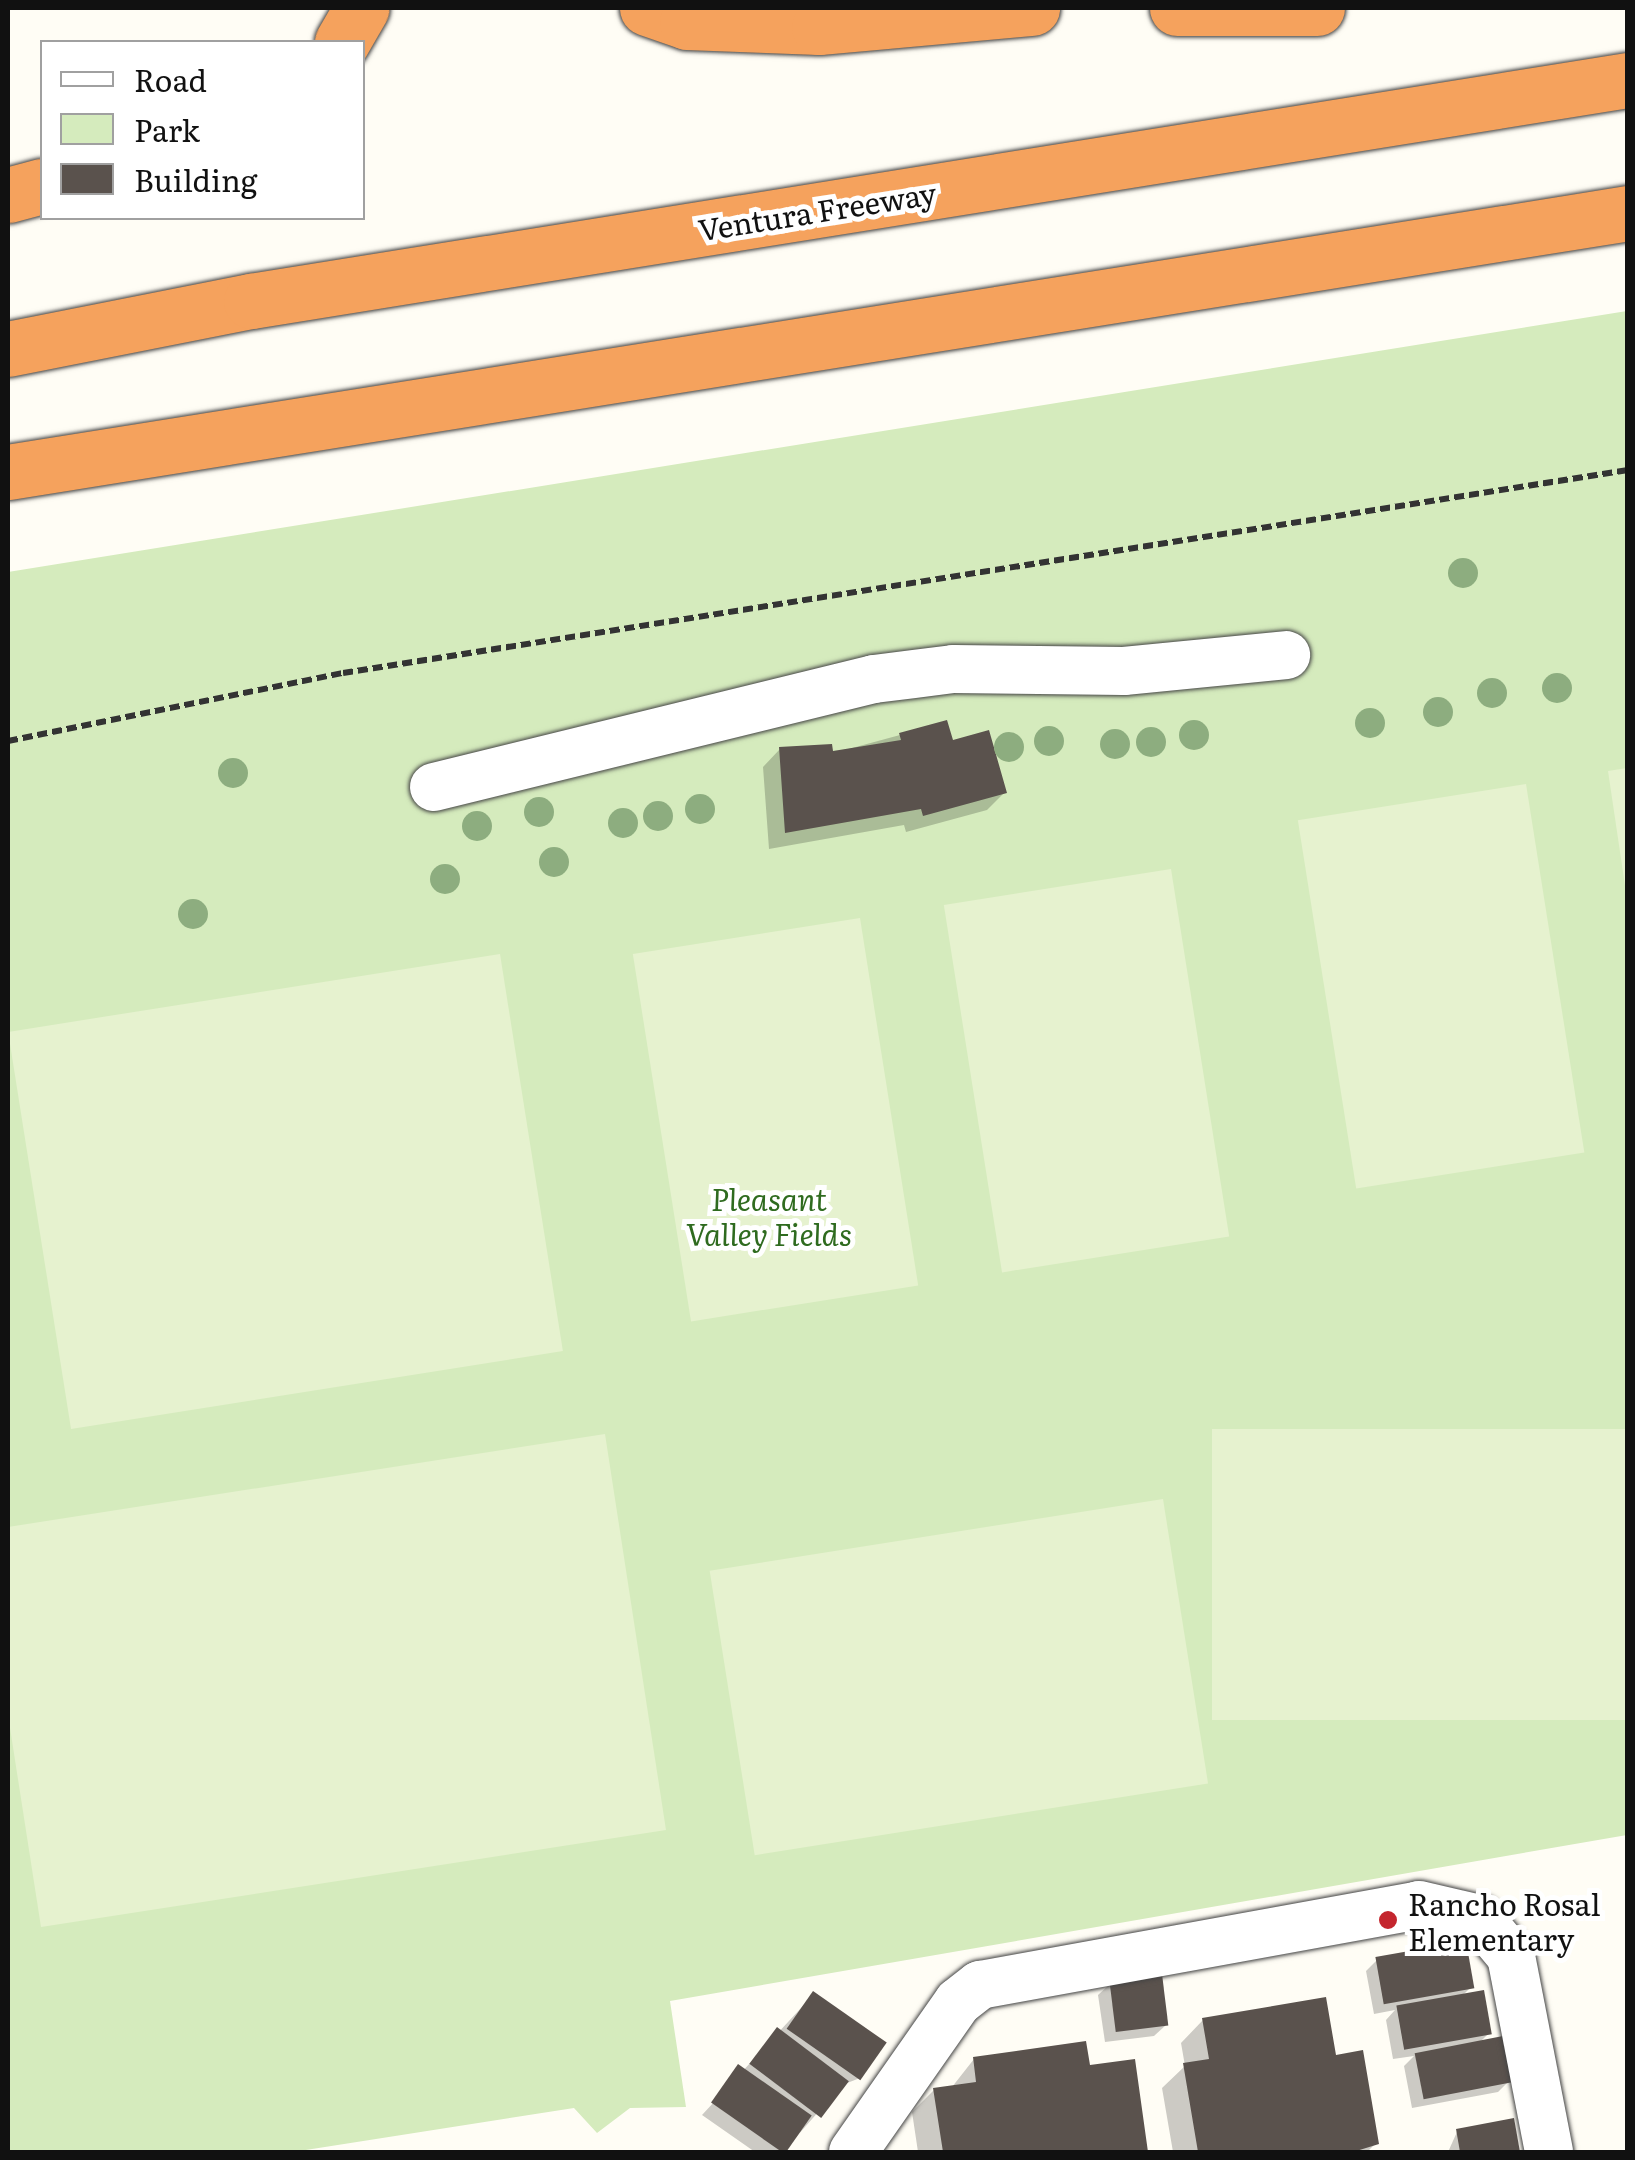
<!DOCTYPE html>
<style>
body{margin:0}
#map{position:relative;width:1635px;height:2160px;overflow:hidden;background:#fffdf5;font-family:Literata,serif}
div>[style]{position:absolute}
[style*='--x']{left:calc(var(--x)*1px);top:calc(var(--y)*1px);width:calc(var(--w)*1px);rotate:calc(var(--a)*1deg)}
.green>*{inset:0;background:#d5ebbd}
.pitch>*{inset:0;background:#e6f2cf;transform-origin:0 0}
.shadow>*{inset:0;background:#0003}
.building>*{inset:0;background:#5a524d;transform-origin:0 0}
.path>*{height:6px;margin-top:-3px;transform-origin:0;background:repeating-linear-gradient(90deg,#333 0 10px,transparent 0 15px)}
.roads{filter:drop-shadow(0 0 2px #444) drop-shadow(0 0 2px #444)}
.minor>*{height:48px;margin:-24px;padding:0 24px;transform-origin:24px;border-radius:24px;background:#fff}
.highway>*{height:55px;margin:-27.5px;padding:0 27.5px;transform-origin:27.5px;border-radius:27.5px;background:#f5a25d}
.trees>*{width:30px;height:30px;margin:-15px;border-radius:50%;background:#8dad7f}
.dots>*{width:28px;height:28px;translate:-50% -50%;box-sizing:border-box;border:5px solid #fff;border-radius:50%}
span{translate:-50% -50%;white-space:nowrap;text-align:center;line-height:1.15;-webkit-text-stroke:10px #fff;paint-order:stroke}
.street-label{font-size:30px;color:#111}
.park-label{font-size:30px;color:#2f6b1f;font-style:italic}
.poi-label{font-size:30px;color:#111}
.left{translate:0 -50%;text-align:left}
.frame{position:absolute;inset:0;border:10px solid #111;pointer-events:none}
.legend{position:absolute;left:40px;top:40px;width:325px;height:180px;box-sizing:border-box;background:#fff;border:2px solid #a0a0a0;margin:0;padding:12px 18px;list-style:none;font-size:30px;color:#111}
.legend li{display:flex;align-items:center;gap:20px;height:50px}
.legend b{width:50px;border:2px solid #a0a0a0}
</style>
<div id="map">
<div class="green">
<div style="clip-path:polygon(1627px 311px,1627px 1835px,670px 2001px,686px 2107px,630px 2108px,597px 2133px,574px 2108px,293px 2152px,8px 2152px,8px 572px)"></div>
</div>
<div class="pitch">
<div style="clip-path:polygon(1627px 768px,1628px 768px,1627px 899px,1608px 771px)"></div>
<div style="left:1526px;top:784px;width:373px;height:231px;rotate:81deg"></div>
<div style="left:1171px;top:869px;width:372px;height:230px;rotate:81deg"></div>
<div style="left:860px;top:918px;width:372px;height:230px;rotate:81deg"></div>
<div style="left:500px;top:954px;width:402px;height:498px;rotate:81deg"></div>
<div style="left:1627px;top:1429px;width:291px;height:415px;rotate:90deg"></div>
<div style="clip-path:polygon(605px 1434px,666px 1830px,41px 1927px,8px 1715px,8px 1527px)"></div>
<div style="left:1163px;top:1499px;width:288px;height:459px;rotate:81deg"></div>
</div>
<div class="shadow">
<div style="clip-path:polygon(900px 735px,951px 743px,1004px 793px,987px 810px,906px 832px,904px 825px,769px 849px,763px 767px,780px 749px,830px 754px)"></div>
<div style="clip-path:polygon(1377px 1960px,1471px 1987px,1462px 1996px,1489px 2033px,1479px 2043px,1509px 2081px,1498px 2092px,1412px 2108px,1404px 2066px,1414px 2056px,1393px 2059px,1386px 2020px,1395px 2010px,1374px 2014px,1366px 1971px)"></div>
<div style="clip-path:polygon(1110px 1984px,1166px 2025px,1154px 2036px,1105px 2042px,1098px 1995px)"></div>
<div style="clip-path:polygon(813px 1995px,860px 2078px,842px 2085px,783px 2152px,755px 2152px,702px 2115px)"></div>
<div style="clip-path:polygon(1203px 2020px,1334px 2058px,1376px 2143px,1367px 2152px,1173px 2152px,1162px 2088px,1185px 2066px,1181px 2043px)"></div>
<div style="clip-path:polygon(974px 2059px,1088px 2068px,1133px 2061px,1146px 2152px,918px 2152px,912px 2112px,934px 2090px,952px 2087px)"></div>
<div style="clip-path:polygon(1512px 2121px,1518px 2152px,1448px 2152px,1457px 2132px)"></div>
</div>
<div class="building">
<div style="clip-path:polygon(947px 720px,953px 740px,989px 730px,1007px 793px,923px 816px,921px 809px,785px 833px,779px 747px,832px 744px,833px 751px,901px 740px,899px 733px)"></div>
<div style="left:1466px;top:1941px;width:48px;height:92px;rotate:80deg"></div>
<div style="left:1162px;top:1974px;width:52px;height:53px;rotate:83deg"></div>
<div style="left:1484px;top:1990px;width:45px;height:89px;rotate:80deg"></div>
<div style="left:813px;top:1991px;width:90px;height:46px;rotate:35deg"></div>
<div style="clip-path:polygon(1326px 1997px,1336px 2055px,1363px 2050px,1379px 2144px,1353px 2152px,1198px 2152px,1183px 2063px,1209px 2059px,1202px 2018px)"></div>
<div style="left:777px;top:2027px;width:90px;height:46px;rotate:37deg"></div>
<div style="left:1503px;top:2036px;width:47px;height:90px;rotate:79deg"></div>
<div style="clip-path:polygon(1086px 2041px,1090px 2065px,1135px 2059px,1148px 2152px,943px 2152px,933px 2088px,976px 2082px,973px 2057px)"></div>
<div style="left:738px;top:2064px;width:90px;height:47px;rotate:35deg"></div>
<div style="clip-path:polygon(1514px 2118px,1520px 2152px,1460px 2152px,1456px 2129px)"></div>
</div>
<div class="path">
<div style="--x:8;--y:741;--w:342;--a:-11.5"></div>
<div style="--x:343;--y:673;--w:1301;--a:-8.98"></div>
</div>
<div class="roads">
<div class="minor">
<div style="--x:434;--y:787;--w:453;--a:-13.8"></div>
<div style="--x:874;--y:679;--w:80;--a:-7.2"></div>
<div style="--x:953;--y:669;--w:171;--a:0.7"></div>
<div style="--x:1124;--y:671;--w:163;--a:-5.6"></div>
<div style="--x:853;--y:2152;--w:183;--a:-55"></div>
<div style="--x:958;--y:2002;--w:28;--a:-38"></div>
<div style="--x:980;--y:1985;--w:446;--a:-10.3"></div>
<div style="--x:1419;--y:1905;--w:63;--a:12.9"></div>
<div style="--x:1480;--y:1919;--w:48;--a:50"></div>
<div style="--x:1511;--y:1956;--w:200;--a:79"></div>
</div>
<div class="highway">
<div style="--x:647;--y:8;--w:42;--a:19.3"></div>
<div style="--x:687;--y:22;--w:132;--a:2.2"></div>
<div style="--x:819;--y:27;--w:214;--a:-5.1"></div>
<div style="--x:1177;--y:8;--w:140;--a:0"></div>
<div style="--x:342;--y:42;--w:39;--a:-60"></div>
<div style="--x:8;--y:195;--w:35;--a:-15"></div>
<div style="--x:8;--y:349;--w:248;--a:-11.2"></div>
<div style="--x:251;--y:301;--w:1395;--a:-9.12"></div>
<div style="--x:8;--y:472;--w:1641;--a:-9.08"></div>
</div>
</div>
<div class="trees">
<div style="left:1463px;top:573px"></div>
<div style="left:1557px;top:688px"></div>
<div style="left:1492px;top:693px"></div>
<div style="left:1438px;top:712px"></div>
<div style="left:1370px;top:723px"></div>
<div style="left:1194px;top:735px"></div>
<div style="left:1049px;top:741px"></div>
<div style="left:1151px;top:742px"></div>
<div style="left:1115px;top:744px"></div>
<div style="left:1009px;top:747px"></div>
<div style="left:233px;top:773px"></div>
<div style="left:700px;top:809px"></div>
<div style="left:539px;top:812px"></div>
<div style="left:658px;top:816px"></div>
<div style="left:623px;top:823px"></div>
<div style="left:477px;top:826px"></div>
<div style="left:554px;top:862px"></div>
<div style="left:445px;top:879px"></div>
<div style="left:193px;top:914px"></div>
</div>
<div class="dots">
<div style="left:1388px;top:1920px;background:#c4262e"></div>
</div>
<div class="street-label">
<span style="left:817px;top:210px;rotate:-9deg">Ventura Freeway</span>
</div>
<div class="park-label">
<span style="left:769px;top:1215px">Pleasant<br>Valley Fields</span>
</div>
<div class="poi-label">
<span class="left" style="left:1408px;top:1920px">Rancho Rosal<br>Elementary</span>
</div>
<div class="frame"></div>
<ul class="legend">
<li><b style="height:12px;background:#fff"></b>Road</li>
<li><b style="height:28px;background:#d5ebbd"></b>Park</li>
<li><b style="height:28px;background:#5a524d"></b>Building</li>
</ul>
</div>
